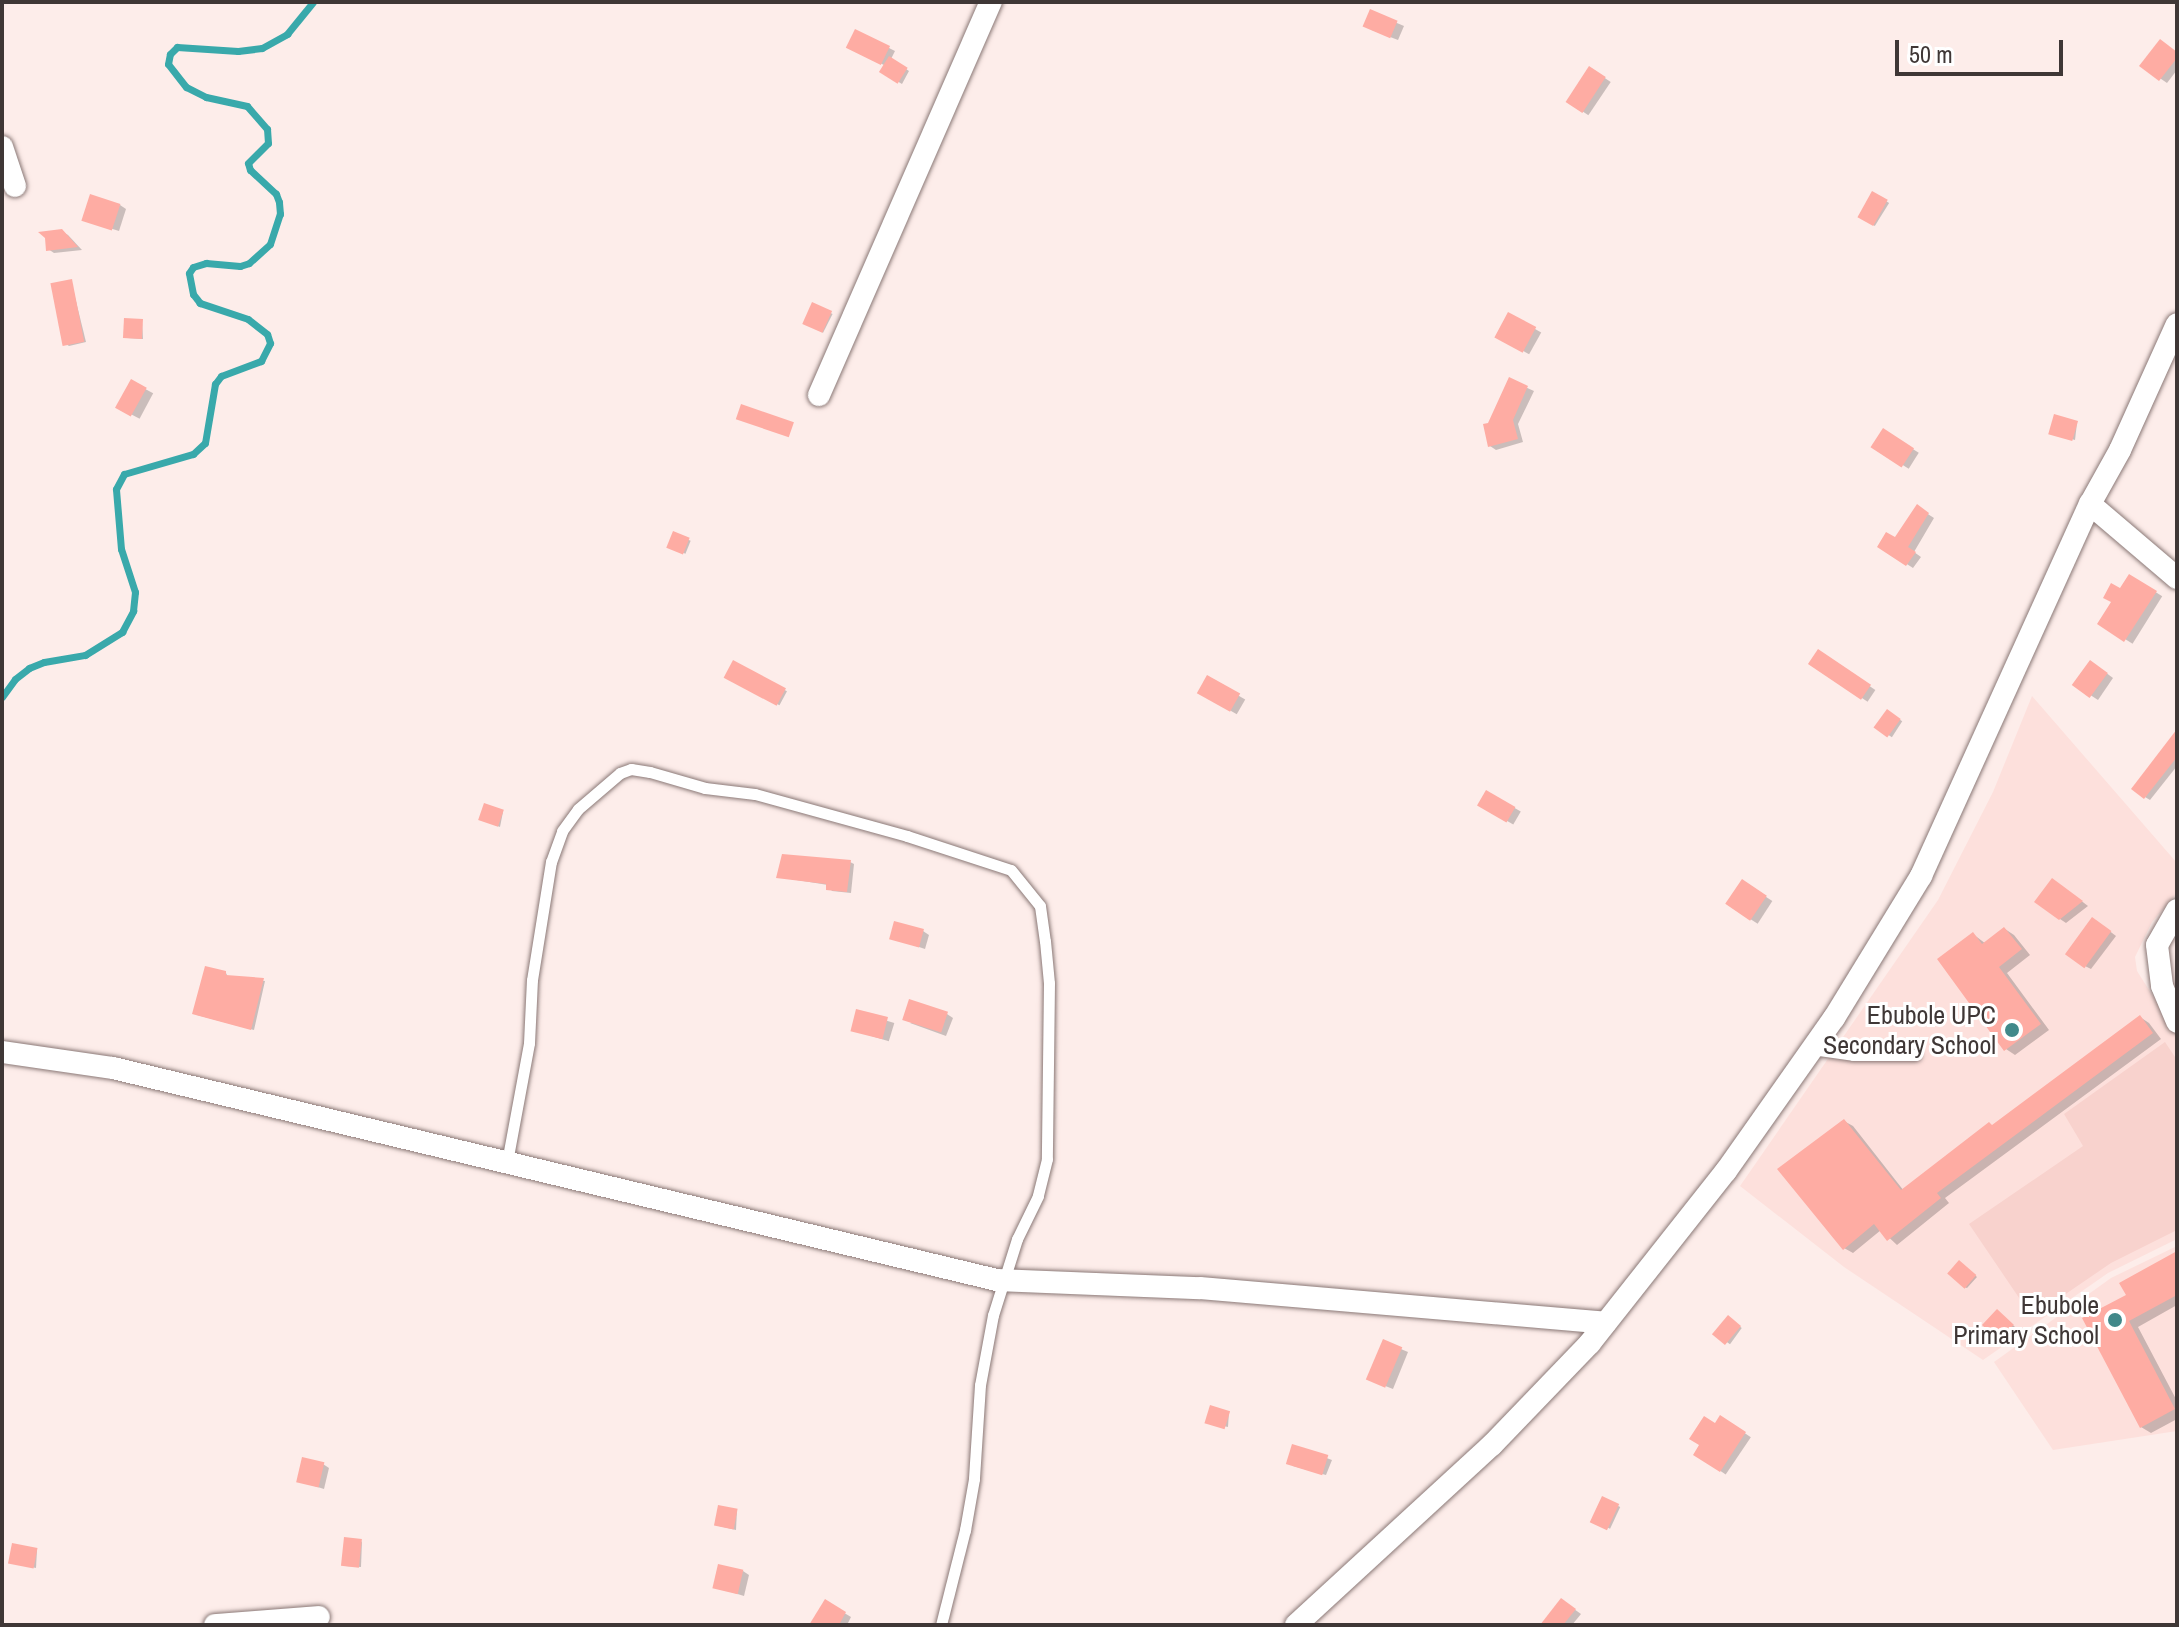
<!DOCTYPE html>
<style>
body{margin:0}
#map{position:relative;width:2179px;height:1627px;overflow:hidden;background:#fdedea;font-family:"Archivo Narrow",sans-serif}
div>[style]{position:absolute}
[style*='--x']{left:calc(var(--x)*1px);top:calc(var(--y)*1px);width:calc(var(--w)*1px);rotate:calc(var(--a)*1deg)}
.built>*{inset:0;background:#fde0dc}
.green>*{inset:0;background:#f8d2cd}
.shadow>*{inset:0;background:#0003;transform-origin:0 0}
.stream>*{height:7px;margin:-3.5px;padding:0 3.5px;transform-origin:3.5px;border-radius:3.5px;background:#39a9ab}
.building>*{inset:0;background:#feaca3;transform-origin:0 0}
.roads{filter:drop-shadow(0 0 2px #8a7876) drop-shadow(0 0 2px #8a7876)}
.lane>*{height:11px;margin:-5.5px;padding:0 5.5px;transform-origin:5.5px;border-radius:5.5px;background:#fff}
.street>*{height:22px;margin:-11px;padding:0 11px;transform-origin:11px;border-radius:11px;background:#fff}
.dots>*{width:22px;height:22px;translate:-50% -50%;box-sizing:border-box;border:4px solid #fff;border-radius:50%}
span{translate:-50% -50%;white-space:nowrap;text-align:center;line-height:1.15;-webkit-text-stroke:6px #fff;paint-order:stroke}
.poi-label{font-size:26px;color:#3f3736}
.right{translate:-100% -50%;text-align:right}
.frame{position:absolute;inset:0;border:4px solid #3f3736;pointer-events:none}
.scale{position:absolute;left:1895px;top:40px;width:168px;height:36px;box-sizing:border-box;border:4px solid #3f3736;border-top:0;padding-left:10px;font-size:24px;line-height:28px;white-space:nowrap;color:#3f3736;-webkit-text-stroke:6px #fff;paint-order:stroke}
</style>
<div id="map">
<div class="built">
<div style="clip-path:polygon(2032px 696px,2177px 863px,2177px 893px,2152px 922px,2135px 957px,2137px 971px,2177px 1034px,2177px 1239px,2108px 1273px,1983px 1360px,1844px 1267px,1740px 1186px,1938px 900px,1993px 792px)"></div>
<div style="clip-path:polygon(2177px 1246px,2177px 1431px,2053px 1450px,1994px 1362px,2111px 1278px)"></div>
</div>
<div class="green">
<div style="clip-path:polygon(2165px 1042px,2177px 1060px,2177px 1230px,2111px 1263px,2032px 1317px,1969px 1224px,2083px 1146px,2064px 1114px)"></div>
</div>
<div class="shadow">
<div style="clip-path:polygon(1371px 12px,1404px 26px,1398px 40px,1372px 30px)"></div>
<div style="clip-path:polygon(889px 48px,895px 51px,891px 59px,909px 71px,902px 84px,882px 72px,886px 66px,855px 51px)"></div>
<div style="clip-path:polygon(2177px 53px,2177px 70px,2167px 83px,2142px 66px)"></div>
<div style="left:1590px;top:68px;width:25px;height:40px;rotate:34deg"></div>
<div style="left:1873px;top:193px;width:19px;height:27px;rotate:32deg"></div>
<div style="clip-path:polygon(120px 205px,126px 209px,119px 231px,87px 221px)"></div>
<div style="clip-path:polygon(61px 231px,68px 235px,82px 250px,54px 253px,48px 249px,47px 237px)"></div>
<div style="clip-path:polygon(71px 281px,86px 342px,69px 346px,66px 344px)"></div>
<div style="left:813px;top:304px;width:22px;height:21px;rotate:27deg"></div>
<div style="left:1508px;top:314px;width:38px;height:25px;rotate:29deg"></div>
<div style="clip-path:polygon(142px 321px,143px 339px,127px 338px)"></div>
<div style="clip-path:polygon(1510px 380px,1534px 391px,1518px 424px,1523px 442px,1496px 450px,1490px 446px,1489px 425px)"></div>
<div style="left:132px;top:382px;width:24px;height:29px;rotate:28deg"></div>
<div style="clip-path:polygon(2077px 423px,2075px 440px,2054px 434px)"></div>
<div style="left:1884px;top:431px;width:41px;height:19px;rotate:32deg"></div>
<div style="clip-path:polygon(1917px 507px,1934px 518px,1914px 552px,1921px 557px,1913px 568px,1879px 546px,1895px 540px)"></div>
<div style="left:674px;top:534px;width:18px;height:14px;rotate:22deg"></div>
<div style="left:2130px;top:576px;width:38px;height:56px;rotate:32deg"></div>
<div style="left:1819px;top:652px;width:68px;height:14px;rotate:34deg"></div>
<div style="left:734px;top:663px;width:60px;height:16px;rotate:28deg"></div>
<div style="clip-path:polygon(2097px 666px,2113px 678px,2098px 700px,2075px 685px)"></div>
<div style="left:1208px;top:678px;width:43px;height:17px;rotate:30deg"></div>
<div style="left:1888px;top:712px;width:17px;height:19px;rotate:33deg"></div>
<div style="clip-path:polygon(2177px 745px,2177px 766px,2150px 800px,2145px 797px)"></div>
<div style="left:1487px;top:792px;width:39px;height:15px;rotate:30deg"></div>
<div style="clip-path:polygon(503px 812px,500px 827px,480px 819px)"></div>
<div style="clip-path:polygon(850px 862px,854px 864px,851px 893px,832px 891px,828px 885px,778px 877px)"></div>
<div style="left:1743px;top:882px;width:35px;height:27px;rotate:33deg"></div>
<div style="clip-path:polygon(2059px 884px,2088px 906px,2066px 923px,2060px 919px)"></div>
<div style="clip-path:polygon(2099px 923px,2116px 936px,2091px 969px,2085px 966px)"></div>
<div style="clip-path:polygon(2005px 929px,2014px 935px,2030px 955px,2007px 973px,2049px 1030px,2015px 1055px,2006px 1049px,1973px 934px,1986px 944px)"></div>
<div style="clip-path:polygon(923px 931px,929px 935px,925px 949px,892px 938px)"></div>
<div style="clip-path:polygon(226px 973px,228px 977px,265px 981px,254px 1030px,197px 1015px)"></div>
<div style="left:858px;top:1012px;width:38px;height:19px;rotate:17deg"></div>
<div style="clip-path:polygon(947px 1014px,953px 1018px,946px 1036px,910px 1023px)"></div>
<div style="clip-path:polygon(2140px 1017px,2149px 1023px,2161px 1039px,1945px 1198px,1949px 1203px,1897px 1245px,1881px 1230px,1853px 1253px,1844px 1248px,1844px 1121px,1853px 1126px,1904px 1191px)"></div>
<div style="clip-path:polygon(2177px 1255px,2177px 1305px,2138px 1327px,2177px 1401px,2177px 1419px,2151px 1433px,2141px 1427px,2084px 1319px,2128px 1296px)"></div>
<div style="clip-path:polygon(1962px 1264px,1977px 1277px,1967px 1288px,1964px 1287px)"></div>
<div style="clip-path:polygon(1999px 1312px,2015px 1327px,2002px 1340px,2000px 1339px)"></div>
<div style="left:1728px;top:1318px;width:17px;height:20px;rotate:36deg"></div>
<div style="clip-path:polygon(1384px 1342px,1408px 1352px,1393px 1389px,1375px 1382px)"></div>
<div style="clip-path:polygon(1229px 1412px,1228px 1427px,1210px 1423px)"></div>
<div style="left:1721px;top:1417px;width:36px;height:45px;rotate:34deg"></div>
<div style="clip-path:polygon(1294px 1446px,1332px 1460px,1326px 1475px,1293px 1466px)"></div>
<div style="clip-path:polygon(323px 1464px,329px 1468px,324px 1489px,298px 1481px)"></div>
<div style="left:1603px;top:1499px;width:19px;height:24px;rotate:25deg"></div>
<div style="clip-path:polygon(737px 1510px,736px 1530px,719px 1526px)"></div>
<div style="clip-path:polygon(362px 1541px,361px 1567px,345px 1566px)"></div>
<div style="clip-path:polygon(37px 1550px,36px 1568px,12px 1563px)"></div>
<div style="clip-path:polygon(743px 1571px,749px 1575px,744px 1596px,715px 1587px)"></div>
<div style="clip-path:polygon(826px 1602px,851px 1617px,847px 1625px,822px 1625px)"></div>
<div style="clip-path:polygon(1567px 1604px,1581px 1614px,1572px 1625px,1549px 1625px)"></div>
</div>
<div class="stream">
<div style="--x:2;--y:697;--w:22;--a:-54"></div>
<div style="--x:15;--y:679;--w:18;--a:-38"></div>
<div style="--x:29;--y:668;--w:16;--a:-22"></div>
<div style="--x:44;--y:662;--w:42;--a:-9.7"></div>
<div style="--x:85;--y:655;--w:44;--a:-31.9"></div>
<div style="--x:122;--y:632;--w:24;--a:-62"></div>
<div style="--x:133;--y:611;--w:19;--a:-84"></div>
<div style="--x:135;--y:592;--w:45;--a:-108"></div>
<div style="--x:121;--y:549;--w:60;--a:-94.8"></div>
<div style="--x:116;--y:489;--w:17;--a:-62"></div>
<div style="--x:124;--y:474;--w:72;--a:-16.2"></div>
<div style="--x:193;--y:454;--w:16;--a:-43"></div>
<div style="--x:205;--y:443;--w:60;--a:-80.4"></div>
<div style="--x:215;--y:384;--w:10;--a:-53"></div>
<div style="--x:221;--y:376;--w:43;--a:-20.6"></div>
<div style="--x:261;--y:361;--w:20;--a:-63"></div>
<div style="--x:270;--y:343;--w:9;--a:-108"></div>
<div style="--x:267;--y:334;--w:24;--a:-142"></div>
<div style="--x:248;--y:319;--w:51;--a:-161.6"></div>
<div style="--x:200;--y:303;--w:11;--a:-128"></div>
<div style="--x:193;--y:294;--w:21;--a:-101"></div>
<div style="--x:189;--y:273;--w:7;--a:-56"></div>
<div style="--x:193;--y:267;--w:14;--a:-17"></div>
<div style="--x:206;--y:263;--w:34;--a:5"></div>
<div style="--x:240;--y:266;--w:9;--a:-18"></div>
<div style="--x:249;--y:263;--w:28;--a:-42"></div>
<div style="--x:270;--y:244;--w:32;--a:-72"></div>
<div style="--x:280;--y:214;--w:12;--a:-95"></div>
<div style="--x:279;--y:202;--w:9;--a:-111"></div>
<div style="--x:276;--y:194;--w:35;--a:-137"></div>
<div style="--x:250;--y:170;--w:7;--a:-106"></div>
<div style="--x:248;--y:163;--w:28;--a:-45"></div>
<div style="--x:268;--y:143;--w:14;--a:-94"></div>
<div style="--x:267;--y:129;--w:30;--a:-131"></div>
<div style="--x:247;--y:106;--w:42;--a:-167.6"></div>
<div style="--x:206;--y:97;--w:22;--a:-153"></div>
<div style="--x:186;--y:87;--w:29;--a:-128"></div>
<div style="--x:168;--y:64;--w:10;--a:-79"></div>
<div style="--x:170;--y:54;--w:10;--a:-45"></div>
<div style="--x:177;--y:47;--w:61;--a:3.8"></div>
<div style="--x:238;--y:51;--w:24;--a:-7"></div>
<div style="--x:262;--y:48;--w:29;--a:-29"></div>
<div style="--x:287;--y:34;--w:41;--a:-50.9"></div>
</div>
<div class="building">
<div style="left:1370px;top:9px;width:30px;height:19px;rotate:23deg"></div>
<div style="left:855px;top:29px;width:39px;height:21px;rotate:26deg"></div>
<div style="clip-path:polygon(2160px 39px,2177px 52px,2177px 58px,2159px 81px,2139px 66px)"></div>
<div style="left:889px;top:56px;width:22px;height:19px;rotate:32deg"></div>
<div style="left:1589px;top:66px;width:20px;height:43px;rotate:33deg"></div>
<div style="left:1872px;top:191px;width:18px;height:30px;rotate:29deg"></div>
<div style="left:90px;top:194px;width:32px;height:28px;rotate:18deg"></div>
<div style="clip-path:polygon(62px 229px,78px 247px,46px 251px,45px 238px,38px 232px)"></div>
<div style="left:72px;top:279px;width:64px;height:22px;rotate:79deg"></div>
<div style="left:812px;top:302px;width:22px;height:24px;rotate:24deg"></div>
<div style="left:1508px;top:312px;width:32px;height:29px;rotate:28deg"></div>
<div style="left:124px;top:318px;width:19px;height:20px;rotate:3deg"></div>
<div style="clip-path:polygon(1509px 377px,1528px 386px,1513px 420px,1518px 439px,1488px 447px,1483px 424px,1488px 423px)"></div>
<div style="left:131px;top:379px;width:18px;height:33px;rotate:29deg"></div>
<div style="left:741px;top:404px;width:56px;height:16px;rotate:19deg"></div>
<div style="left:2054px;top:414px;width:25px;height:21px;rotate:16deg"></div>
<div style="left:1883px;top:428px;width:37px;height:23px;rotate:33deg"></div>
<div style="clip-path:polygon(1917px 504px,1929px 513px,1908px 547px,1916px 552px,1906px 566px,1877px 547px,1886px 532px,1895px 537px)"></div>
<div style="left:673px;top:531px;width:18px;height:18px;rotate:22deg"></div>
<div style="clip-path:polygon(2129px 574px,2157px 591px,2124px 642px,2097px 624px,2111px 602px,2103px 598px,2111px 583px,2120px 588px)"></div>
<div style="left:1818px;top:649px;width:64px;height:18px;rotate:34deg"></div>
<div style="left:733px;top:660px;width:60px;height:20px;rotate:28deg"></div>
<div style="left:2090px;top:660px;width:22px;height:31px;rotate:36deg"></div>
<div style="left:1207px;top:675px;width:38px;height:21px;rotate:29deg"></div>
<div style="left:1887px;top:709px;width:17px;height:23px;rotate:36deg"></div>
<div style="clip-path:polygon(2177px 729px,2177px 757px,2144px 799px,2131px 789px)"></div>
<div style="left:1486px;top:790px;width:34px;height:18px;rotate:30deg"></div>
<div style="left:484px;top:803px;width:21px;height:18px;rotate:19deg"></div>
<div style="clip-path:polygon(782px 854px,851px 860px,847px 892px,826px 890px,826px 884px,776px 878px)"></div>
<div style="clip-path:polygon(2052px 878px,2083px 901px,2059px 920px,2034px 902px)"></div>
<div style="left:1742px;top:879px;width:30px;height:30px;rotate:34deg"></div>
<div style="left:2092px;top:917px;width:24px;height:46px;rotate:36deg"></div>
<div style="left:894px;top:921px;width:31px;height:19px;rotate:15deg"></div>
<div style="clip-path:polygon(2004px 927px,2022px 949px,1999px 967px,2041px 1024px,2004px 1051px,1937px 959px,1973px 932px,1982px 944px)"></div>
<div style="clip-path:polygon(205px 966px,226px 971px,226px 975px,264px 978px,251px 1030px,192px 1014px)"></div>
<div style="left:909px;top:999px;width:41px;height:22px;rotate:18deg"></div>
<div style="left:856px;top:1009px;width:33px;height:23px;rotate:14deg"></div>
<div style="clip-path:polygon(2140px 1015px,2153px 1033px,1937px 1193px,1941px 1198px,1887px 1241px,1874px 1224px,1843px 1250px,1777px 1169px,1844px 1119px,1901px 1190px,1989px 1122px,1992px 1125px)"></div>
<div style="clip-path:polygon(2177px 1251px,2177px 1295px,2129px 1321px,2175px 1409px,2140px 1428px,2082px 1318px,2126px 1295px,2119px 1283px)"></div>
<div style="left:1959px;top:1260px;width:23px;height:18px;rotate:41deg"></div>
<div style="left:1997px;top:1309px;width:23px;height:22px;rotate:43deg"></div>
<div style="left:1728px;top:1315px;width:17px;height:25px;rotate:40deg"></div>
<div style="left:1383px;top:1339px;width:21px;height:44px;rotate:23deg"></div>
<div style="left:1210px;top:1405px;width:21px;height:19px;rotate:17deg"></div>
<div style="clip-path:polygon(1720px 1415px,1746px 1432px,1720px 1472px,1693px 1455px,1699px 1445px,1689px 1439px,1704px 1416px,1715px 1423px)"></div>
<div style="left:1292px;top:1444px;width:38px;height:21px;rotate:17deg"></div>
<div style="left:302px;top:1457px;width:23px;height:26px;rotate:13deg"></div>
<div style="left:1602px;top:1496px;width:19px;height:29px;rotate:25deg"></div>
<div style="left:718px;top:1505px;width:20px;height:21px;rotate:11deg"></div>
<div style="left:344px;top:1537px;width:18px;height:29px;rotate:6deg"></div>
<div style="left:12px;top:1543px;width:26px;height:21px;rotate:11deg"></div>
<div style="left:718px;top:1564px;width:26px;height:25px;rotate:13deg"></div>
<div style="clip-path:polygon(1561px 1598px,1576px 1609px,1563px 1625px,1540px 1625px)"></div>
<div style="clip-path:polygon(825px 1599px,846px 1612px,839px 1625px,809px 1625px)"></div>
</div>
<div class="roads">
<div class="lane">
<div style="--x:1812;--y:1049;--w:41;--a:8.3"></div>
<div style="--x:1853;--y:1055;--w:62;--a:0"></div>
<div style="--x:507;--y:1162;--w:121;--a:-79.5"></div>
<div style="--x:529;--y:1043;--w:63;--a:-87.3"></div>
<div style="--x:532;--y:980;--w:120;--a:-80.9"></div>
<div style="--x:551;--y:862;--w:33;--a:-70"></div>
<div style="--x:562;--y:831;--w:27;--a:-54"></div>
<div style="--x:578;--y:809;--w:55;--a:-40.6"></div>
<div style="--x:620;--y:773;--w:12;--a:-20"></div>
<div style="--x:631;--y:769;--w:19;--a:9"></div>
<div style="--x:650;--y:772;--w:57;--a:16.2"></div>
<div style="--x:705;--y:788;--w:50;--a:6.8"></div>
<div style="--x:755;--y:794;--w:158;--a:15.4"></div>
<div style="--x:907;--y:836;--w:109;--a:18.1"></div>
<div style="--x:1011;--y:870;--w:46;--a:51.1"></div>
<div style="--x:1040;--y:906;--w:35;--a:82"></div>
<div style="--x:1045;--y:941;--w:42;--a:84.6"></div>
<div style="--x:1049;--y:983;--w:176;--a:90.7"></div>
<div style="--x:1047;--y:1159;--w:38;--a:104"></div>
<div style="--x:1038;--y:1196;--w:48;--a:116"></div>
<div style="--x:1017;--y:1239;--w:80;--a:107.5"></div>
<div style="--x:993;--y:1315;--w:71;--a:100.5"></div>
<div style="--x:980;--y:1385;--w:94;--a:93.7"></div>
<div style="--x:974;--y:1479;--w:52;--a:100"></div>
<div style="--x:965;--y:1530;--w:98;--a:104.2"></div>
</div>
<div class="street">
<div style="--x:2;--y:147;--w:41;--a:71.6"></div>
<div style="--x:819;--y:395;--w:429;--a:-66.4"></div>
<div style="--x:2090;--y:504;--w:114;--a:40.4"></div>
<div style="--x:2177;--y:910;--w:40;--a:119.7"></div>
<div style="--x:2157;--y:945;--w:41;--a:83"></div>
<div style="--x:2162;--y:986;--w:39;--a:67"></div>
<div style="--x:2;--y:1052;--w:112;--a:8.2"></div>
<div style="--x:113;--y:1068;--w:909;--a:13.49"></div>
<div style="--x:997;--y:1280;--w:203;--a:2.3"></div>
<div style="--x:1200;--y:1288;--w:407;--a:4.9"></div>
<div style="--x:215;--y:1625;--w:104;--a:-4.4"></div>
<div style="--x:1296;--y:1625;--w:266;--a:-42.6"></div>
<div style="--x:1492;--y:1445;--w:141;--a:-46.1"></div>
<div style="--x:1590;--y:1343;--w:219;--a:-51.7"></div>
<div style="--x:1726;--y:1171;--w:187;--a:-54.8"></div>
<div style="--x:1834;--y:1018;--w:167;--a:-58.5"></div>
<div style="--x:1921;--y:876;--w:409;--a:-65.6"></div>
<div style="--x:2090;--y:504;--w:62;--a:-60.9"></div>
<div style="--x:2120;--y:450;--w:138;--a:-65.7"></div>
</div>
</div>
<div class="dots">
<div style="left:2012px;top:1030px;background:#41898a"></div>
<div style="left:2115px;top:1320px;background:#41898a"></div>
</div>
<div class="poi-label">
<span class="right" style="left:1996px;top:1030px">Ebubole UPC<br>Secondary School</span>
<span class="right" style="left:2099px;top:1320px">Ebubole<br>Primary School</span>
</div>
<div class="frame"></div>
<div class="scale">50 m</div>
</div>
